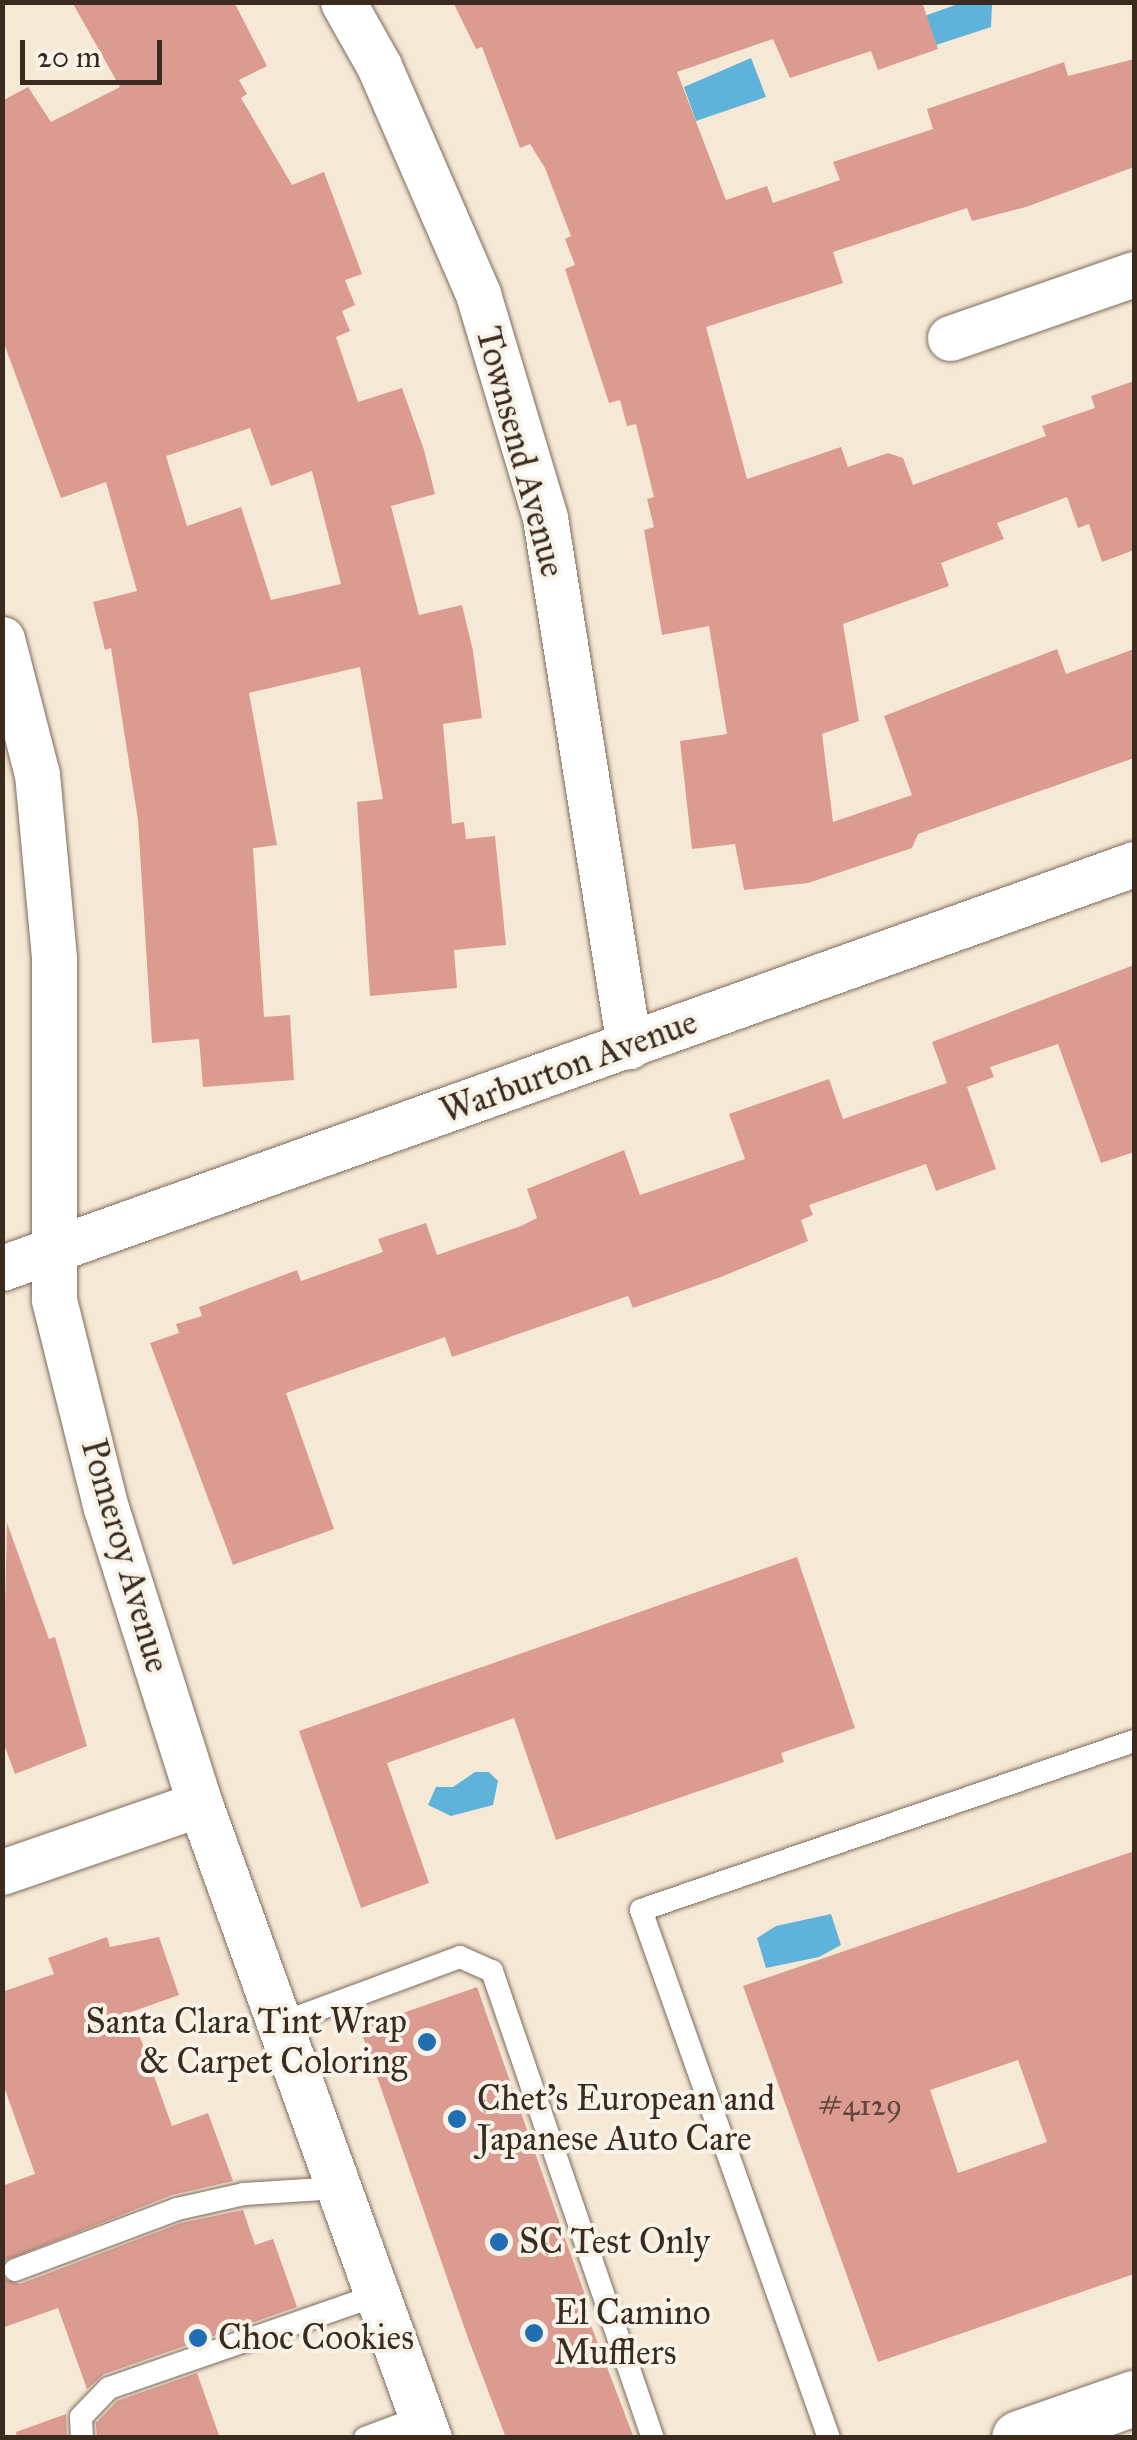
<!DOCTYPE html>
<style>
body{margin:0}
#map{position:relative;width:1137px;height:2440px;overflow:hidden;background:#f5e8d4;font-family:"IM FELL Great Primer",serif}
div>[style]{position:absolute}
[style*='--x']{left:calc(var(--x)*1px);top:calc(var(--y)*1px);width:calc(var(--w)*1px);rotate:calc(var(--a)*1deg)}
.water>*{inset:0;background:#5fb3da}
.building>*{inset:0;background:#dc9b91}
.roads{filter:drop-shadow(0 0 2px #7c6c5e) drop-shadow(0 0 2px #7c6c5e)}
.lane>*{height:22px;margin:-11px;padding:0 11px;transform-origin:11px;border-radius:11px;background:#fff}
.street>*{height:45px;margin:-22.5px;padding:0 22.5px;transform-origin:22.5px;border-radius:22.5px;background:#fff}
.primary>*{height:55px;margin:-27.5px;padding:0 27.5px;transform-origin:27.5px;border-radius:27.5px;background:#fff}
.dots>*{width:28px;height:28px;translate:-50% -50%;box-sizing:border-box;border:5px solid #f7f3e8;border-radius:50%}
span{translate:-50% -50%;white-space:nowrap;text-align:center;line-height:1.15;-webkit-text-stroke:8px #f7f3e8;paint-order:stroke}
.number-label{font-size:30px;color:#63463b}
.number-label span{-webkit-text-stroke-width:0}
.street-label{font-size:35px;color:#3b2a1e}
.poi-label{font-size:35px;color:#3b2a1e}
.right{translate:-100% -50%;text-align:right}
.left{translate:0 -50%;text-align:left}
.frame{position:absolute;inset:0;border:5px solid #3b2a1e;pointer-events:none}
.scale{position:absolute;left:20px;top:40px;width:142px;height:45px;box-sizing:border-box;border:5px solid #3b2a1e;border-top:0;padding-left:12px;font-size:30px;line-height:35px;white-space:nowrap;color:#3b2a1e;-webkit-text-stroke:8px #f7f3e8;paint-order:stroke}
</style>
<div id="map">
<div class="water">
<div style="clip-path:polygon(961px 3px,992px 4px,991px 27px,936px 45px,922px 29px,927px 15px)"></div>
<div style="clip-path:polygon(751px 58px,766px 97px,696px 121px,684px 87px)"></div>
<div style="clip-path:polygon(475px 1772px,489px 1772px,498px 1781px,493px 1805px,451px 1816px,428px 1805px,436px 1787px,453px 1787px)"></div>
<div style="clip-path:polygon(831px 1914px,841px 1945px,819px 1957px,766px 1968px,757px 1938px,776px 1926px)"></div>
</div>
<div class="building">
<div style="clip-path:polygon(evenodd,72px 2px,234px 2px,267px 66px,239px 80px,247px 94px,241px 98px,292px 185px,324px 172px,362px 274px,345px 280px,355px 305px,342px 311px,350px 331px,336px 337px,358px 402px,402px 388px,424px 450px,435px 494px,391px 506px,419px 615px,462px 605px,473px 651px,482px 718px,443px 724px,452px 824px,464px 822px,466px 839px,495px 836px,506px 945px,454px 950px,457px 988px,370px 996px,357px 802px,383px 799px,360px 667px,249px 693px,277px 845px,253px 848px,264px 1017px,290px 1015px,294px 1080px,203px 1087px,199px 1039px,152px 1043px,138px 820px,111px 648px,105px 650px,93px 602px,137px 591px,106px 482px,61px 498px,2px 338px,2px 101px,28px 87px,51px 122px,120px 87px,72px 2px,250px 428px,271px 486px,312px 471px,341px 584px,271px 600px,241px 507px,187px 526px,166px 456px,250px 428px)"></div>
<div style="clip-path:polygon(453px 2px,922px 2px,938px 49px,878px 70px,871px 51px,790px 78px,773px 39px,677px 72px,726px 200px,767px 186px,773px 203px,840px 180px,833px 162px,933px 129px,927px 109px,1064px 62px,1068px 76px,1134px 59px,1134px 167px,1026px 207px,972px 221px,967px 208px,833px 252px,843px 283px,706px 327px,747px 479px,841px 447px,848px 467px,888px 453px,903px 458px,913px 485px,1046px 436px,1042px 426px,1095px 408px,1091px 396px,1134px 381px,1134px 550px,1102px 562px,1089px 524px,1078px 528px,1067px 497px,997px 523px,1004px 539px,941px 563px,949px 586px,843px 624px,859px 721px,822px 734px,833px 822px,912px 795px,884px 716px,1057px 649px,1066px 674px,1134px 649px,1134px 758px,918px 834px,912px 848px,808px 883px,744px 890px,735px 844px,692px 849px,680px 741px,727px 734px,709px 626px,662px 635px,644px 530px,654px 527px,647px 499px,654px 497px,636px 424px,627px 426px,620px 400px,609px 403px,565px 269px,575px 265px,565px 239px,571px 236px,545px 168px,530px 144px,520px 148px,482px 47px,476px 49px)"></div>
<div style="clip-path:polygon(1134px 965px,1134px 1152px,1101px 1163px,1058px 1044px,990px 1067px,994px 1077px,967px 1087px,996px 1169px,936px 1191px,926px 1164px,809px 1205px,813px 1215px,801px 1220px,808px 1241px,721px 1277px,633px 1308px,628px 1296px,452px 1357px,445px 1337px,286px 1393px,334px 1529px,233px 1565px,150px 1343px,179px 1333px,176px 1324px,202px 1316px,199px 1307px,297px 1270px,301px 1281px,383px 1252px,378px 1239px,426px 1223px,437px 1255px,521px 1226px,537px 1218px,527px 1189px,624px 1150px,640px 1195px,745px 1159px,729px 1114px,829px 1079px,843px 1119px,947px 1083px,932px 1042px)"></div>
<div style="clip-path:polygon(7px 1523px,49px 1639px,55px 1637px,87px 1746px,15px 1774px,2px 1739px)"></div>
<div style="clip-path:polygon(797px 1557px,855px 1728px,781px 1753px,784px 1762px,556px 1840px,514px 1718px,387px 1763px,429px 1883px,361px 1908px,299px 1731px)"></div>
<div style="clip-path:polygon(evenodd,1134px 1851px,1134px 2274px,878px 2362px,743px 1986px,1134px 1851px,1018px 2060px,1047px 2142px,958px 2173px,930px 2090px,1018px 2060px)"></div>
<div style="clip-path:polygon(107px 1937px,110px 1947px,159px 1937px,179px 1995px,131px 2012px,172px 2126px,208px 2113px,233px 2181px,172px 2195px,2px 2262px,2px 2186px,35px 2174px,2px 2081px,2px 1992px,54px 1974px,48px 1958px)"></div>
<div style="clip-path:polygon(477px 1987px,586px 2298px,581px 2299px,634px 2438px,506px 2438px,468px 2338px,360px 2028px)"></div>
<div style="clip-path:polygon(243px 2210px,255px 2245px,273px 2239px,297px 2307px,104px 2374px,87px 2389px,58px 2308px,2px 2328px,2px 2278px,20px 2284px,181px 2223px)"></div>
<div style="clip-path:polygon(197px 2373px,220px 2438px,97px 2438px,96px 2423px,117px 2401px)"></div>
<div style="clip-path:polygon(66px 2414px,67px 2438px,17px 2438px,16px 2432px)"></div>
</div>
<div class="roads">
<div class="lane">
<div style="--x:279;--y:2024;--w:193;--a:-20.3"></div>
<div style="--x:460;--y:1957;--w:35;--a:24"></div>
<div style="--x:492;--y:1971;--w:494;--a:71"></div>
<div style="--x:15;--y:2270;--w:173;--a:-20.6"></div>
<div style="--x:177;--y:2209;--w:69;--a:-12.6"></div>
<div style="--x:244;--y:2194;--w:94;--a:-3.7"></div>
<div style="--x:82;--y:2438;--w:21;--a:-93"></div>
<div style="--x:81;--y:2417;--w:40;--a:-46"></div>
<div style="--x:109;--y:2388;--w:284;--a:-19.1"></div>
<div style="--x:365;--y:2438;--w:60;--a:-20.6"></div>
<div style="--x:829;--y:2438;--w:560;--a:-109.6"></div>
<div style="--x:641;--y:1910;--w:521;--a:-18.92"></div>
</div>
<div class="street">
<div style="--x:343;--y:2;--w:73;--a:60.6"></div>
<div style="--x:379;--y:66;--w:249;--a:66.5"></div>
<div style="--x:478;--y:294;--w:234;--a:73.3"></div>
<div style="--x:545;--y:518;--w:535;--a:80.96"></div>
<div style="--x:950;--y:338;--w:195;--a:-19.2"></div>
<div style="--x:2;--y:639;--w:139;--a:75.5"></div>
<div style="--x:37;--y:774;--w:186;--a:84.7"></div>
<div style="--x:54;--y:959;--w:341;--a:90"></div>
<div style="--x:54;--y:1300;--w:214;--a:76"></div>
<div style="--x:106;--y:1508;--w:311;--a:72.4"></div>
<div style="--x:200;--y:1804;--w:674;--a:70.14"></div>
<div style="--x:2;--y:1268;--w:1202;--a:-19.64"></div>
<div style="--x:2;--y:1872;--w:209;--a:-19"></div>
</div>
<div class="primary">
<div style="--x:1019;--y:2438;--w:122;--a:-19.2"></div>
</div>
</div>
<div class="dots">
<div style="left:427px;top:2042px;background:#1f6fb2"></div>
<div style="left:457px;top:2119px;background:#1f6fb2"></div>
<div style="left:499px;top:2242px;background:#1f6fb2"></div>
<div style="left:534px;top:2333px;background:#1f6fb2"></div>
<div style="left:198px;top:2338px;background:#1f6fb2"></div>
</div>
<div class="number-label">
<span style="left:860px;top:2105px">#4129</span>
</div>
<div class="street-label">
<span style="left:520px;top:452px;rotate:75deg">Townsend Avenue</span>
<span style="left:569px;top:1067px;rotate:-20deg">Warburton Avenue</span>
<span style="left:125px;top:1556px;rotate:74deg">Pomeroy Avenue</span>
</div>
<div class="poi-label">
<span class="right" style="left:407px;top:2042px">Santa Clara Tint Wrap<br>&amp; Carpet Coloring</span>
<span class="left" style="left:477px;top:2119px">Chet's European and<br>Japanese Auto Care</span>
<span class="left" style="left:519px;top:2242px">SC Test Only</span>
<span class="left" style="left:554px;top:2333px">El Camino<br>Mufflers</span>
<span class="left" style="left:218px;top:2338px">Choc Cookies</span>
</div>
<div class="frame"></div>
<div class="scale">20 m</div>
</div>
